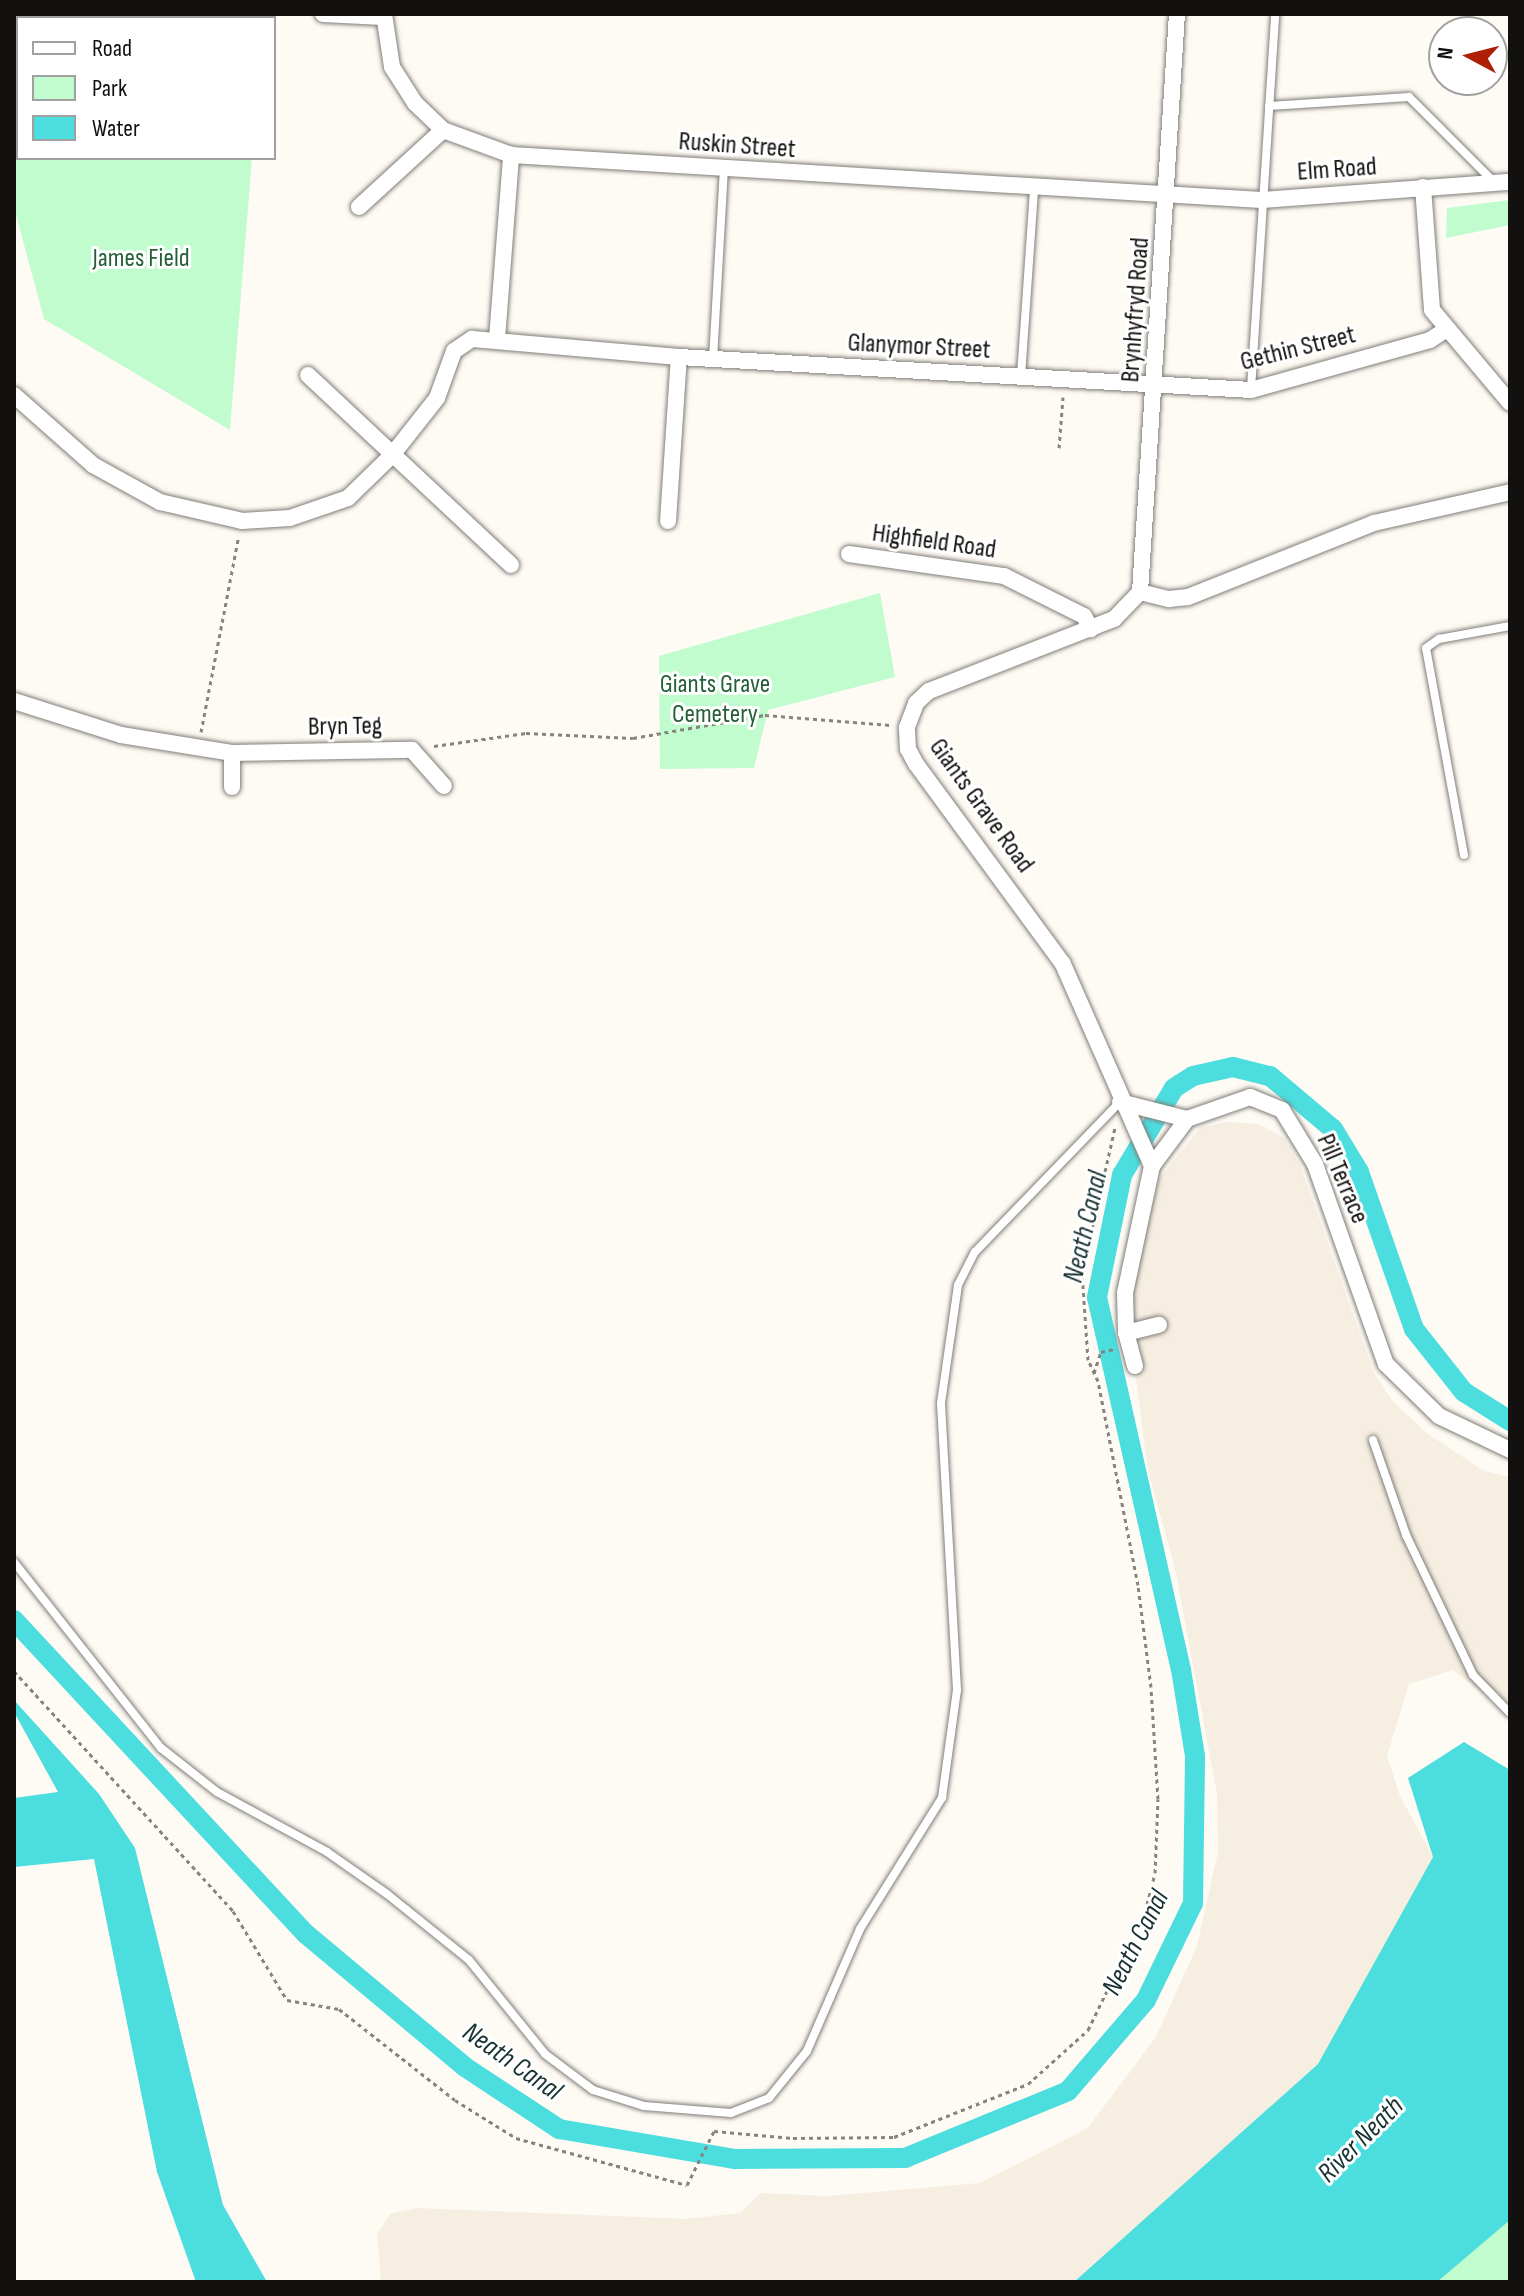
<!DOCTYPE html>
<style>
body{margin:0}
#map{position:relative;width:1524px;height:2296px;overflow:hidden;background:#fefaf4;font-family:"Sofia Sans Condensed",sans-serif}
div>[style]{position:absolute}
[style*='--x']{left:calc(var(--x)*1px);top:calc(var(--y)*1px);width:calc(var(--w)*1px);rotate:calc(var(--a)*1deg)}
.built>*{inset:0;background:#f5eee1}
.green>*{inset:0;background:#c1fccf}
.water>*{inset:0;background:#4cdddf}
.canal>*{height:20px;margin:-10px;padding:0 10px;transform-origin:10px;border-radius:10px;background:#4cdddf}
.path>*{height:3px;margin-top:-1.5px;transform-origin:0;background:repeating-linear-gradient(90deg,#878480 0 4px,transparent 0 8px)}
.roads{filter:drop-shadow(0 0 2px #807d78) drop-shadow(0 0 2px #807d78)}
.service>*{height:8px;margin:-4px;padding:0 4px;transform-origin:4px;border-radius:4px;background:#fff}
.minor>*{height:16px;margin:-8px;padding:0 8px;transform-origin:8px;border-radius:8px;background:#fff}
span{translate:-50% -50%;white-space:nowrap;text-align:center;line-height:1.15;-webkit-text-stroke:6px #fff;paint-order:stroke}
.street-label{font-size:26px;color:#12110f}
.park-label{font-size:26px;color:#245f37}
.water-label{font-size:28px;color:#183131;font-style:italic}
.frame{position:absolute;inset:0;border:16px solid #12110f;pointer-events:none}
.legend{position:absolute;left:16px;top:16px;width:260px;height:144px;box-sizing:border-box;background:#fff;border:2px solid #a0a09f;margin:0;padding:10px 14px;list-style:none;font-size:24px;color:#12110f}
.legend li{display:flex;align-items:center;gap:16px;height:40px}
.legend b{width:40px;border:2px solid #a0a09f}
.north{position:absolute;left:1428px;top:16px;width:80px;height:80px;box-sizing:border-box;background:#fff;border:2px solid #a0a09f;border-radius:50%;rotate:277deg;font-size:22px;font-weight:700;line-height:32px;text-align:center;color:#12110f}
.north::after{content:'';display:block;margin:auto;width:28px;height:36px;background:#ae2005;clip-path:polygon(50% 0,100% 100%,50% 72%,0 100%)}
</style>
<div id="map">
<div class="built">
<div style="clip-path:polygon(1227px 1122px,1259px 1124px,1284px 1138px,1300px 1165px,1374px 1373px,1392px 1400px,1425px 1432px,1484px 1471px,1510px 1477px,1510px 1714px,1453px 1670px,1409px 1684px,1387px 1756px,1400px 1796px,1433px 1857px,1318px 2064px,1074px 2282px,381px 2282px,377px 2234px,390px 2214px,417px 2208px,686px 2219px,740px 2213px,761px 2193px,827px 2196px,980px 2183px,1088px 2128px,1156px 2037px,1197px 1946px,1218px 1852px,1217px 1794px,1175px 1568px,1148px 1471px,1125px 1293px,1159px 1179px,1200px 1128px)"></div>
</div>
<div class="green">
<div style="clip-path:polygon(14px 14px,264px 14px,18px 18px,18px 158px,252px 158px,230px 430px,44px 319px,15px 211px)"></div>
<div style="clip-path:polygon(1510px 200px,1510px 225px,1446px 238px,1447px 208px)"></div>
<div style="clip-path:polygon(880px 593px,895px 677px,768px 710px,754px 768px,660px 769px,659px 656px)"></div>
<div style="clip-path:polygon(1510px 2220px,1510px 2282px,1437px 2282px,1494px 2233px)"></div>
</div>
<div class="water">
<div style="clip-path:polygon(14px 1700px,99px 1794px,135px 1848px,223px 2205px,267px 2282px,196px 2282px,157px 2172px,94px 1859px,14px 1867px,14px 1798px,58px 1792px,14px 1712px)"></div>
<div style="clip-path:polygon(1464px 1742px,1510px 1770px,1510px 2220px,1437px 2282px,1074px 2282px,1318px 2064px,1433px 1857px,1408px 1778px)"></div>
</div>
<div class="canal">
<div style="--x:14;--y:1620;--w:429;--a:47.1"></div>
<div style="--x:306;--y:1934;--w:207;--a:39.9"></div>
<div style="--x:465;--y:2067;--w:113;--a:33.4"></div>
<div style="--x:559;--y:2129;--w:179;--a:9.7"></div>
<div style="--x:735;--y:2159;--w:170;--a:-0.3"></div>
<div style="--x:905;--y:2158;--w:176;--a:-22.3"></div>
<div style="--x:1068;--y:2091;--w:120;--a:-49.4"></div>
<div style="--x:1146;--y:2000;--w:108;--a:-64.1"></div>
<div style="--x:1193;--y:1903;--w:147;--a:-89.2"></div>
<div style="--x:1195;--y:1756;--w:87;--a:-99.2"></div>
<div style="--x:1181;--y:1670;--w:382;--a:-102.7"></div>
<div style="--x:1097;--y:1297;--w:125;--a:-78.4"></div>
<div style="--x:1122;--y:1175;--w:101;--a:-59.1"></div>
<div style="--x:1174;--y:1088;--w:22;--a:-32"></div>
<div style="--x:1193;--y:1076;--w:41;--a:-12.7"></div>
<div style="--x:1233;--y:1067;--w:38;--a:14"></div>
<div style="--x:1270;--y:1076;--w:82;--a:40.1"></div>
<div style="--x:1333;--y:1129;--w:50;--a:58.8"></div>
<div style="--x:1359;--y:1172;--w:166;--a:70.7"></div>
<div style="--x:1414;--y:1329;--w:80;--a:51.6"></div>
<div style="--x:1464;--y:1392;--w:54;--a:32.2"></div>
</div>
<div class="path">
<div style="--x:1059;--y:448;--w:51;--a:-85.5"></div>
<div style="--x:201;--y:732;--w:197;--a:-79.1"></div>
<div style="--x:434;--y:746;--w:93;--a:-8"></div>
<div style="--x:526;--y:733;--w:107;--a:2.7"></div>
<div style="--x:633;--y:738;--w:134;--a:-9.9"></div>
<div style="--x:765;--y:715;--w:126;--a:4.5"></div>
<div style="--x:1094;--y:1373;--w:22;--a:-72"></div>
<div style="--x:1101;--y:1352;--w:13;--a:-13"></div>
<div style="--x:14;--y:1671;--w:325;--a:47.6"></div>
<div style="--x:233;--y:1911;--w:104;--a:58.8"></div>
<div style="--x:287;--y:2000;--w:53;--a:9.8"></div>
<div style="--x:339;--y:2009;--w:147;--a:38.1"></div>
<div style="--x:455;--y:2100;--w:72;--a:31.9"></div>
<div style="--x:516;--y:2138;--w:177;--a:15.4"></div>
<div style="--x:687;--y:2185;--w:60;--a:-63.4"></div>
<div style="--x:714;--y:2131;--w:79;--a:5.1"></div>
<div style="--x:793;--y:2138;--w:101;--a:-0.6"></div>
<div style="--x:894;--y:2137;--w:144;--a:-21.6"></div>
<div style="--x:1028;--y:2084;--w:81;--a:-42"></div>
<div style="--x:1088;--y:2030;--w:131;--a:-64.2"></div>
<div style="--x:1145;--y:1912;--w:40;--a:-75.6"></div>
<div style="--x:1155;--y:1873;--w:74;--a:-87.7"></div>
<div style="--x:1158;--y:1799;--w:112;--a:-93.6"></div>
<div style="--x:1151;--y:1687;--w:103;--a:-97.3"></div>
<div style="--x:1138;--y:1585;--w:208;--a:-101.1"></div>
<div style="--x:1098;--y:1381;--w:23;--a:-115"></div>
<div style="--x:1088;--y:1360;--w:87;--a:-93.9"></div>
<div style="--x:1082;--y:1273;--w:149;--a:-77.2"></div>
</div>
<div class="roads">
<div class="service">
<div style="--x:1269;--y:106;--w:140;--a:-3.7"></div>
<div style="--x:1409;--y:97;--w:122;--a:45"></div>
<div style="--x:713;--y:359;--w:189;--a:-86.7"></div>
<div style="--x:1021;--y:376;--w:186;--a:-86"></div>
<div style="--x:1251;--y:389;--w:376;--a:-86.3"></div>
<div style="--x:1464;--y:855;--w:210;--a:-100.4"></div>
<div style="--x:1426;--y:648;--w:16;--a:-35"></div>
<div style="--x:1439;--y:639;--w:72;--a:-10.4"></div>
<div style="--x:1373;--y:1440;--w:101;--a:70.8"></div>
<div style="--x:1406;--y:1535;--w:155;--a:64.4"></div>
<div style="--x:1473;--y:1675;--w:53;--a:45.8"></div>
<div style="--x:14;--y:1562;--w:237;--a:51.7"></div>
<div style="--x:161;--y:1748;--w:71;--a:38.2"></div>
<div style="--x:217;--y:1792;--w:125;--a:28.6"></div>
<div style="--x:327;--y:1852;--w:73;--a:35"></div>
<div style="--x:387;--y:1894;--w:105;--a:38.8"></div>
<div style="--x:469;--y:1960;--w:121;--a:51"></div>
<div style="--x:545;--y:2054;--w:60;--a:36.9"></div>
<div style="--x:593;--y:2090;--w:53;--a:17.4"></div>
<div style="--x:644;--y:2106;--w:87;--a:4.6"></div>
<div style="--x:731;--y:2113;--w:41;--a:-21.5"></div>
<div style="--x:769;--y:2098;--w:60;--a:-51"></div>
<div style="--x:807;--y:2051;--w:133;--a:-66.5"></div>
<div style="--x:860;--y:1929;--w:155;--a:-58"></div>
<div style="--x:942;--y:1798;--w:109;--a:-82.1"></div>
<div style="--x:957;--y:1690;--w:287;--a:-93.2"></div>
<div style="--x:941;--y:1403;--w:119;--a:-81.8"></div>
<div style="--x:958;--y:1285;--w:37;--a:-63"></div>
<div style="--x:975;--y:1252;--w:209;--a:-46"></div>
</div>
<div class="minor">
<div style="--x:323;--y:14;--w:60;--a:2.9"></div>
<div style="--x:384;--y:14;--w:54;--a:81.4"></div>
<div style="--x:392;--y:67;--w:43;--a:57.4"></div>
<div style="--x:415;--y:103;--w:39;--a:44"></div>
<div style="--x:443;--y:130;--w:72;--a:20.2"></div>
<div style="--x:511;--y:155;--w:752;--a:3.43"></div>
<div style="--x:1262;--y:200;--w:249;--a:-4.2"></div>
<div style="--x:1423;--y:187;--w:123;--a:85.8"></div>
<div style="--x:1432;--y:310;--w:121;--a:50"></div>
<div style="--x:359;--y:207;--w:114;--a:-42.5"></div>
<div style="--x:497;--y:339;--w:185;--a:-85.6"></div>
<div style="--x:308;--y:375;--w:278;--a:43.1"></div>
<div style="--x:14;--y:395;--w:106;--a:41.5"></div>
<div style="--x:93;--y:465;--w:77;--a:28.9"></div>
<div style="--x:160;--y:502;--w:84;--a:13"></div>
<div style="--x:242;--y:521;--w:48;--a:-3.6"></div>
<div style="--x:290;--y:518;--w:61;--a:-19"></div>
<div style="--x:348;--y:498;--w:62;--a:-44.3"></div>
<div style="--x:392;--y:455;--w:73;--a:-51.7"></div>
<div style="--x:437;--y:398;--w:50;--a:-70.1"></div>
<div style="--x:454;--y:351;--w:22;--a:-34"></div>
<div style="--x:472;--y:339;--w:208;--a:5"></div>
<div style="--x:679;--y:357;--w:573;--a:3.3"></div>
<div style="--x:1251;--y:390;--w:186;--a:-15.6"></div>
<div style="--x:1430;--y:340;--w:20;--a:-33"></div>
<div style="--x:668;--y:521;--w:164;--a:-86.2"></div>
<div style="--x:849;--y:554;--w:157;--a:8.1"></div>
<div style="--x:1004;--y:576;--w:89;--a:26.6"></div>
<div style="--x:1084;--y:616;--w:15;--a:62"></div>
<div style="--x:1140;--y:592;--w:30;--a:14"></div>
<div style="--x:1169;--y:599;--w:19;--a:-6"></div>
<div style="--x:1188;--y:597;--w:200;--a:-21.7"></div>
<div style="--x:1374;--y:523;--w:139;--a:-12.8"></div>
<div style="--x:14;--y:701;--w:112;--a:17.6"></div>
<div style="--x:121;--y:735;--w:112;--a:9.2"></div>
<div style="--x:232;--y:753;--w:34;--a:90"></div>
<div style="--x:232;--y:753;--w:180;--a:-1"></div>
<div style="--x:412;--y:750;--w:48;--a:48.4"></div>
<div style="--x:1120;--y:1102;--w:69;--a:14.2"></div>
<div style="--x:1187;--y:1119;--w:67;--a:-19.2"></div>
<div style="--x:1250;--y:1097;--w:35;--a:22"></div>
<div style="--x:1282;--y:1110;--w:63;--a:58.6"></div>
<div style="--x:1315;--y:1164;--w:212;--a:70.5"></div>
<div style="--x:1386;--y:1364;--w:74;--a:44.5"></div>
<div style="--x:1439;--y:1416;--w:79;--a:25.6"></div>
<div style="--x:1152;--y:1166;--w:221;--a:-113.8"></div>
<div style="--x:1063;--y:964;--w:248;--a:-126.3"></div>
<div style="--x:916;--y:764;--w:17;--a:-118"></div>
<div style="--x:908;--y:749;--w:22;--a:-93"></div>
<div style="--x:907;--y:727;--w:26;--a:-69"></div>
<div style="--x:916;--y:703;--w:18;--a:-43"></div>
<div style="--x:929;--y:691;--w:199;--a:-21.3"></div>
<div style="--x:1114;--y:619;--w:37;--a:-46"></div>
<div style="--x:1140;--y:592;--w:579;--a:-86.34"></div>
<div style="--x:1126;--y:1333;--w:34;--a:-14"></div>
<div style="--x:1135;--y:1366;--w:34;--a:-105"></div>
<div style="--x:1126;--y:1333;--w:40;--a:-91.4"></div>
<div style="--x:1125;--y:1293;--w:130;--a:-78"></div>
<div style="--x:1152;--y:1166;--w:59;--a:-53.3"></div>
</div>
</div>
<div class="street-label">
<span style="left:737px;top:146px;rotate:4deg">Ruskin Street</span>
<span style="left:1337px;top:170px;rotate:-4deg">Elm Road</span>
<span style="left:1136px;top:310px;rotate:-86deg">Brynhyfryd Road</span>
<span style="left:919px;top:347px;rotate:3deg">Glanymor Street</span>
<span style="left:1298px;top:349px;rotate:-14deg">Gethin Street</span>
<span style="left:934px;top:542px;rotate:8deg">Highfield Road</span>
<span style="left:345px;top:727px;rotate:-1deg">Bryn Teg</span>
<span style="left:981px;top:806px;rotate:54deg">Giants Grave Road</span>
<span style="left:1342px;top:1179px;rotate:67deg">Pill Terrace</span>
</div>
<div class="park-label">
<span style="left:141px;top:259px">James Field</span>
<span style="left:715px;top:700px">Giants Grave<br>Cemetery</span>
</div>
<div class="water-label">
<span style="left:1086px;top:1227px;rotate:-77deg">Neath Canal</span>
<span style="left:1136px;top:1943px;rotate:-63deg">Neath Canal</span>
<span style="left:512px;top:2062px;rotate:35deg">Neath Canal</span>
<span style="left:1361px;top:2140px;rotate:-45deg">River Neath</span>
</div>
<div class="frame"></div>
<ul class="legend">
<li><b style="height:10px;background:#fff"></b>Road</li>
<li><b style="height:22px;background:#c1fccf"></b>Park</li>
<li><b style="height:22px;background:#4cdddf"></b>Water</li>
</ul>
<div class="north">N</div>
</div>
